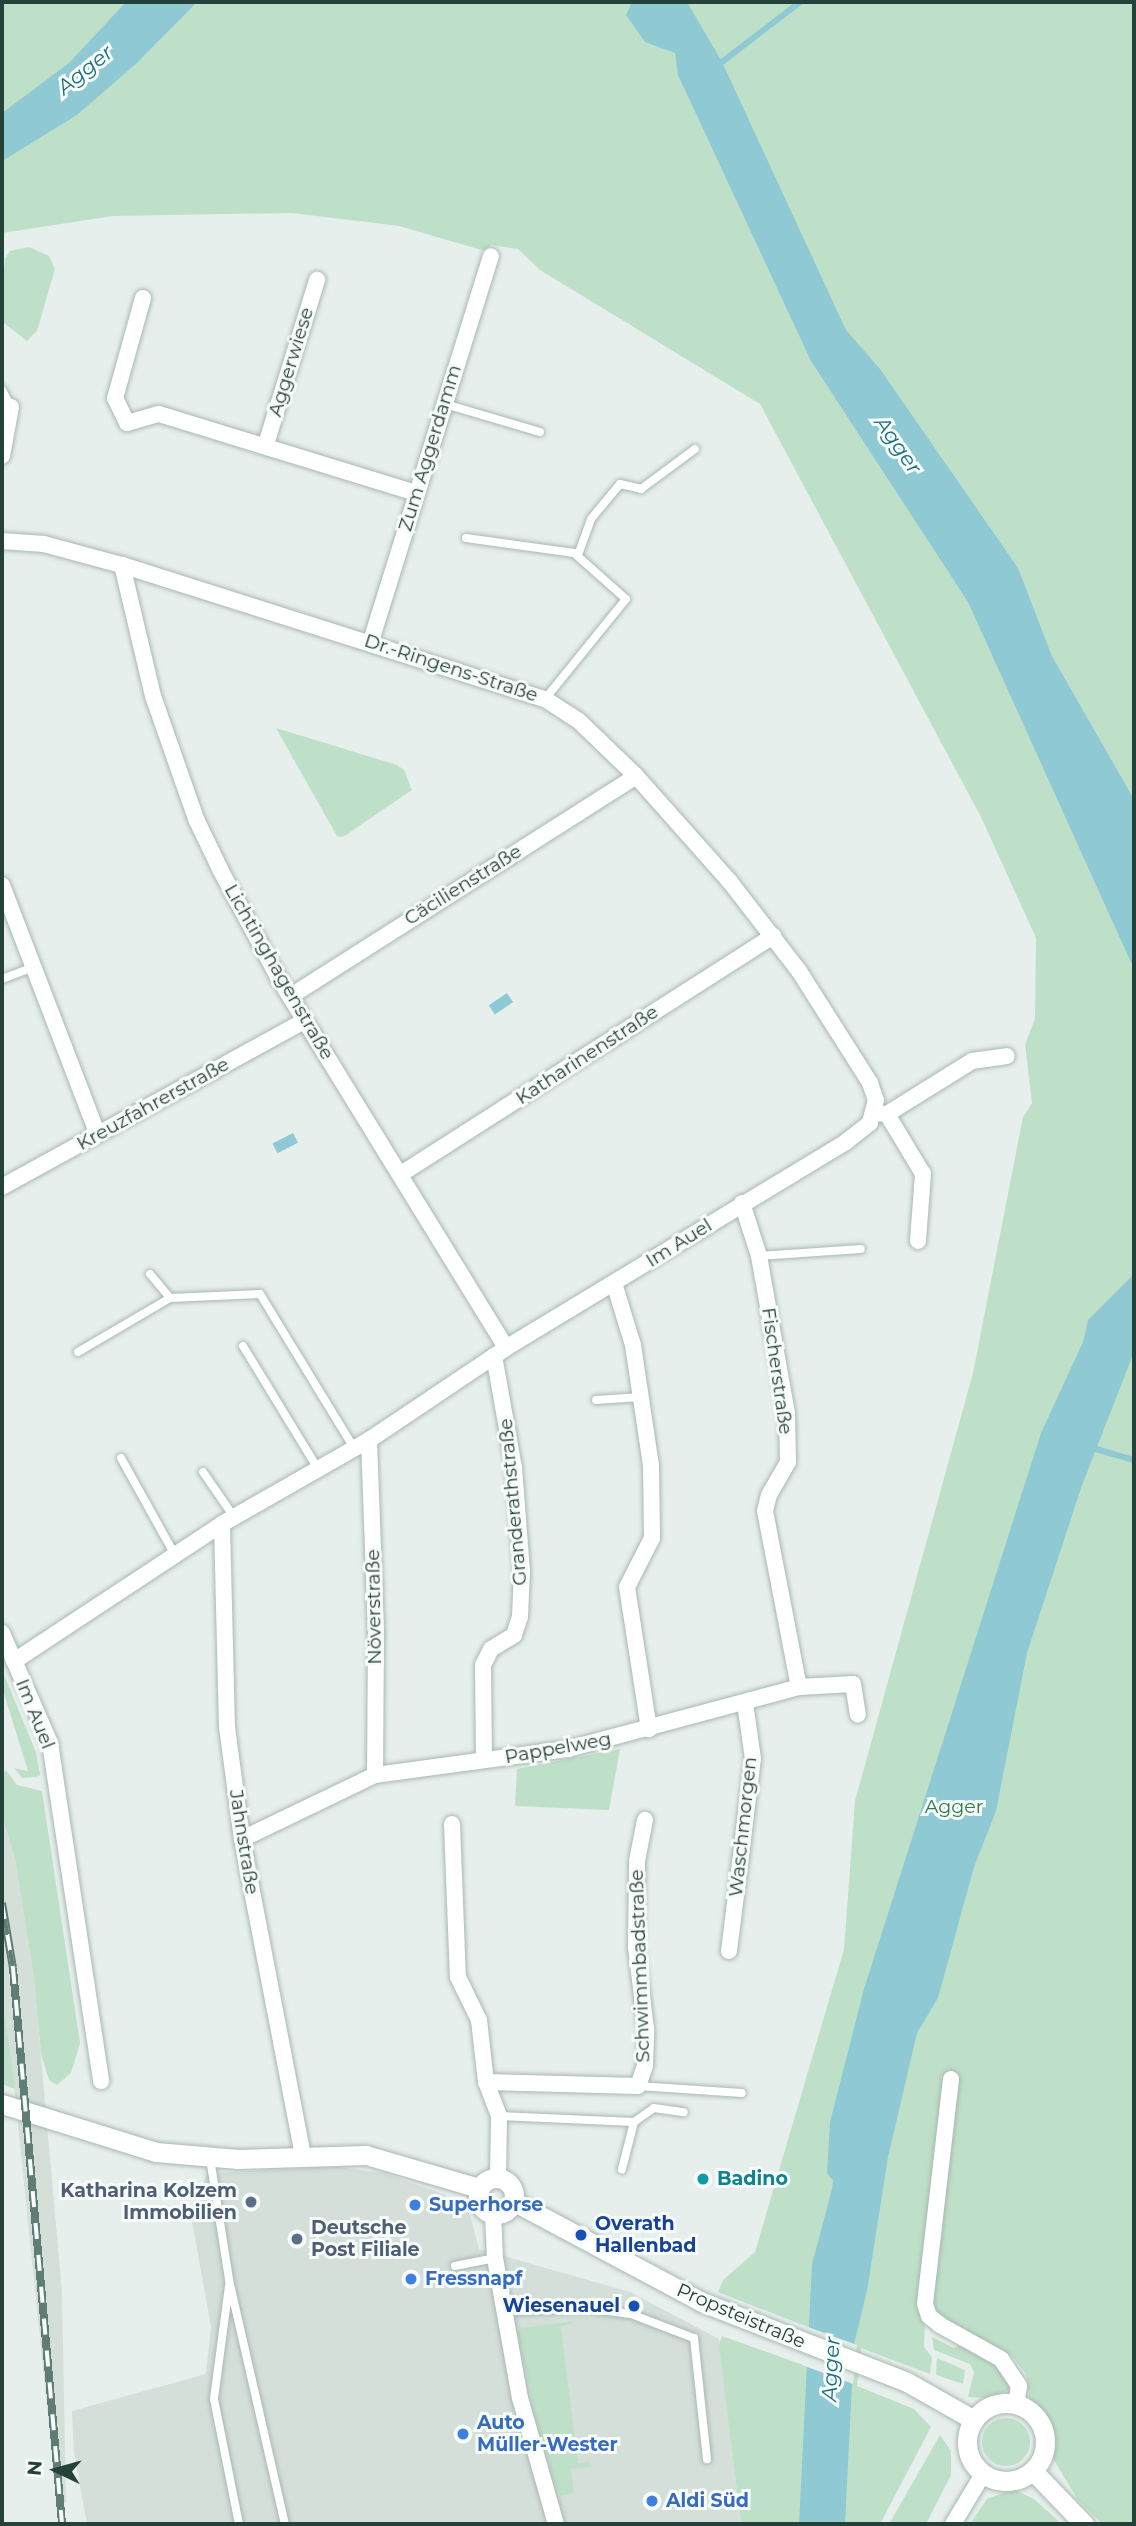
<!DOCTYPE html>
<meta charset="utf-8">
<style>
body{margin:0}
#map{position:relative;width:1136px;height:2526px;overflow:hidden;background:#e6efeb;font-family:Montserrat,sans-serif}
div>[style]{position:absolute}
[style*='--x']{left:calc(var(--x)*1px);top:calc(var(--y)*1px);width:calc(var(--w)*1px);rotate:calc(var(--a)*1deg)}
.built>*{inset:0;background:#d4dfda}
.green>*{inset:0;background:#bfe0c8}
.round{border-radius:50%}
.water>*{inset:0;background:#8ec9d4;transform-origin:0 0}
.pier>*{inset:0;background:#e6efeb}
.stream>*{height:6px;margin:-3px;padding:0 3px;transform-origin:3px;border-radius:3px;background:#8ec9d4}
.roads{filter:drop-shadow(0 0 2px #a8b8b2) drop-shadow(0 0 2px #a8b8b2)}
.service>*{height:8px;margin:-4px;padding:0 4px;transform-origin:4px;border-radius:4px;background:#fff}
.minor>*{height:16px;margin:-8px;padding:0 8px;transform-origin:8px;border-radius:8px;background:#fff}
.tertiary>*{height:19px;margin:-9.5px;padding:0 9.5px;transform-origin:9.5px;border-radius:9.5px;background:#fff}
.tertiary>.ring{margin:-9.5px;padding:0;box-sizing:content-box;background:none;border:19px solid #fff;border-radius:50%}
.rail>*{height:8px;margin-top:-4px;transform-origin:0;background:repeating-linear-gradient(90deg,#f7fbf9 0 16px,#5f7d75 0 32px);box-sizing:border-box;border-block:2px solid #5f7d75}
.dots>*{width:19px;height:19px;translate:-50% -50%;box-sizing:border-box;border:4px solid #f7fbf9;border-radius:50%}
span{translate:-50% -50%;white-space:nowrap;text-align:center;line-height:1.15;-webkit-text-stroke:6px #f7fbf9;paint-order:stroke}
.street-label{font-size:19px;color:#24423a}
.park-label{font-size:19px;color:#2d7a4b}
.culture-label{font-size:19px;color:#0d838f;font-weight:700}
.left{translate:0 -50%;text-align:left}
.service-label{font-size:19px;color:#4e5e75;font-weight:700}
.right{translate:-100% -50%;text-align:right}
.shop-label{font-size:19px;color:#366cbe;font-weight:700}
.transit-label{font-size:19px;color:#164399;font-weight:700}
.water-label{font-size:21px;color:#1c6f80;font-style:italic}
.frame{position:absolute;inset:0;border:4px solid #24423a;pointer-events:none}
.north{position:absolute;left:21px;top:2435px;width:70px;height:70px;-webkit-text-stroke:5px #f7fbf9;paint-order:stroke;rotate:275deg;font-size:19px;font-weight:700;line-height:28px;text-align:center;color:#24423a}
.north::after{content:'';display:block;margin:auto;width:24px;height:32px;background:#24423a;clip-path:polygon(50% 0,100% 100%,50% 72%,0 100%)}
</style>
<div id="map">
<div class="built">
<div style="clip-path:polygon(2px 1815px,15px 1859px,34px 1979px,62px 2292px,66px 2503px,57px 2504px,10px 2047px,2px 2003px)"></div>
<div style="clip-path:polygon(338px 2167px,384px 2173px,443px 2194px,468px 2208px,479px 2249px,630px 2292px,719px 2339px,741px 2524px,87px 2524px,74px 2453px,72px 2411px,206px 2374px,211px 2326px,191px 2216px,207px 2173px)"></div>
</div>
<div class="green">
<div style="clip-path:polygon(2px 2px,1134px 2px,1134px 799px,1052px 656px,1040px 625px,1053px 670px,1134px 824px,1134px 2524px,1102px 2524px,1078px 2500px,1052px 2457px,1053px 2425px,1030px 2403px,1026px 2374px,1011px 2355px,919px 2308px,925px 2322px,924px 2347px,932px 2357px,930px 2374px,861px 2348px,857px 2386px,914px 2409px,931px 2427px,880px 2524px,741px 2524px,719px 2345px,722px 2336px,806px 2366px,808px 2327px,718px 2292px,723px 2280px,755px 2252px,844px 1949px,855px 1801px,973px 1373px,1023px 1117px,1032px 1103px,1025px 1044px,1035px 1019px,1036px 938px,981px 817px,760px 404px,540px 270px,518px 249px,491px 245px,485px 251px,399px 226px,292px 213px,113px 216px,2px 233px)"></div>
<div style="clip-path:polygon(29px 247px,49px 256px,55px 269px,37px 331px,27px 341px,4px 323px,2px 295px,5px 259px,10px 251px)"></div>
<div style="clip-path:polygon(276px 728px,397px 765px,404px 770px,412px 790px,343px 837px,337px 836px)"></div>
<div style="clip-path:polygon(2px 1670px,36px 1752px,40px 1775px,36px 1777px,22px 1778px,14px 1768px,28px 1771px,2px 1687px)"></div>
<div style="clip-path:polygon(620px 1749px,609px 1810px,515px 1806px,517px 1769px)"></div>
<div style="clip-path:polygon(6px 1770px,17px 1785px,42px 1791px,80px 2043px,71px 2073px,57px 2085px,49px 2080px,41px 2054px,34px 1979px,15px 1859px,2px 1815px,2px 1775px)"></div>
<div style="clip-path:polygon(2px 2003px,10px 2047px,15px 2089px,2px 2084px)"></div>
<div style="clip-path:polygon(576px 2321px,561px 2327px,578px 2463px,590px 2462px,590px 2467px,571px 2469px,574px 2493px,560px 2496px,538px 2428px,518px 2334px,520px 2328px)"></div>
<div style="clip-path:polygon(932px 2337px,954px 2348px,966px 2344px,995px 2363px,1009px 2382px,1009px 2390px,989px 2398px,968px 2397px,974px 2372px,970px 2364px,934px 2350px)"></div>
<div style="clip-path:polygon(937px 2358px,965px 2370px,963px 2384px,936px 2375px)"></div>
<div class="round" style="left:982px;top:2418px;width:48px;height:48px"></div>
<div style="clip-path:polygon(940px 2435px,951px 2451px,951px 2475px,926px 2524px,889px 2524px)"></div>
<div style="clip-path:polygon(1013px 2489px,1034px 2499px,1062px 2524px,970px 2524px,987px 2499px)"></div>
</div>
<div class="water">
<div style="clip-path:polygon(126px 2px,197px 2px,138px 62px,77px 115px,2px 161px,2px 113px,69px 63px)"></div>
<div style="clip-path:polygon(632px 2px,687px 2px,722px 62px,846px 330px,880px 369px,1018px 568px,1052px 656px,1134px 799px,1134px 969px,968px 602px,811px 361px,678px 75px,675px 53px,645px 42px,626px 15px)"></div>
<div style="left:507px;top:993px;width:11px;height:22px;rotate:56deg"></div>
<div style="left:293px;top:1133px;width:11px;height:23px;rotate:63deg"></div>
<div style="clip-path:polygon(1134px 1274px,1134px 1352px,1081px 1488px,1027px 1653px,996px 1811px,974px 1867px,938px 1998px,917px 2033px,888px 2157px,867px 2291px,854px 2344px,845px 2524px,799px 2524px,812px 2264px,832px 2189px,833px 2180px,827px 2174px,830px 2122px,864px 1989px,1041px 1433px,1083px 1342px,1088px 1320px)"></div>
</div>
<div class="pier">
<div style="clip-path:polygon(808px 2327px,857px 2345px,853px 2384px,802px 2365px)"></div>
</div>
<div class="stream">
<div style="--x:718;--y:65;--w:103;--a:-37.5"></div>
<div style="--x:1089;--y:1447;--w:47;--a:16.1"></div>
</div>
<div class="roads">
<div class="service">
<div style="--x:2;--y:390;--w:19;--a:62"></div>
<div style="--x:445;--y:404;--w:99;--a:16.4"></div>
<div style="--x:466;--y:538;--w:109;--a:7.9"></div>
<div style="--x:574;--y:553;--w:69;--a:41.5"></div>
<div style="--x:626;--y:599;--w:129;--a:129"></div>
<div style="--x:578;--y:555;--w:38;--a:-70"></div>
<div style="--x:591;--y:519;--w:45;--a:-50.4"></div>
<div style="--x:620;--y:484;--w:22;--a:13"></div>
<div style="--x:641;--y:489;--w:67;--a:-36.5"></div>
<div style="--x:2;--y:979;--w:33;--a:-21"></div>
<div style="--x:759;--y:1256;--w:102;--a:-3.9"></div>
<div style="--x:150;--y:1274;--w:31;--a:50"></div>
<div style="--x:170;--y:1298;--w:90;--a:-2.5"></div>
<div style="--x:260;--y:1294;--w:180;--a:58.6"></div>
<div style="--x:243;--y:1346;--w:144;--a:58.6"></div>
<div style="--x:78;--y:1352;--w:107;--a:-30.4"></div>
<div style="--x:596;--y:1400;--w:45;--a:-3.8"></div>
<div style="--x:121;--y:1458;--w:111;--a:60.9"></div>
<div style="--x:203;--y:1472;--w:55;--a:55.4"></div>
<div style="--x:638;--y:2086;--w:104;--a:3.9"></div>
<div style="--x:499;--y:2116;--w:135;--a:2.5"></div>
<div style="--x:634;--y:2122;--w:49;--a:104.3"></div>
<div style="--x:634;--y:2122;--w:24;--a:-35"></div>
<div style="--x:654;--y:2108;--w:30;--a:8"></div>
<div style="--x:210;--y:2158;--w:123;--a:81.1"></div>
<div style="--x:229;--y:2280;--w:250;--a:77.1"></div>
<div style="--x:455;--y:2266;--w:41;--a:-11.3"></div>
<div style="--x:229;--y:2286;--w:114;--a:97.6"></div>
<div style="--x:214;--y:2399;--w:127;--a:78.7"></div>
<div style="--x:504;--y:2311;--w:81;--a:-2.1"></div>
<div style="--x:585;--y:2308;--w:46;--a:7.4"></div>
<div style="--x:631;--y:2314;--w:67;--a:20.9"></div>
<div style="--x:694;--y:2338;--w:122;--a:83.9"></div>
</div>
<div class="minor">
<div style="--x:143;--y:298;--w:104;--a:105.6"></div>
<div style="--x:115;--y:398;--w:28;--a:64"></div>
<div style="--x:127;--y:423;--w:33;--a:-16"></div>
<div style="--x:159;--y:414;--w:269;--a:17.1"></div>
<div style="--x:266;--y:444;--w:172;--a:-72.7"></div>
<div style="--x:2;--y:456;--w:50;--a:-79.6"></div>
<div style="--x:2;--y:541;--w:42;--a:4.1"></div>
<div style="--x:44;--y:544;--w:81;--a:15.1"></div>
<div style="--x:122;--y:565;--w:444;--a:17.6"></div>
<div style="--x:545;--y:699;--w:40;--a:32.9"></div>
<div style="--x:579;--y:721;--w:79;--a:44"></div>
<div style="--x:636;--y:776;--w:142;--a:48.4"></div>
<div style="--x:730;--y:882;--w:113;--a:52.2"></div>
<div style="--x:799;--y:971;--w:133;--a:57.6"></div>
<div style="--x:870;--y:1083;--w:18;--a:71"></div>
<div style="--x:876;--y:1100;--w:24;--a:105"></div>
<div style="--x:870;--y:1123;--w:31;--a:142"></div>
<div style="--x:846;--y:1142;--w:398;--a:148.8"></div>
<div style="--x:506;--y:1348;--w:165;--a:146.1"></div>
<div style="--x:369;--y:1440;--w:169;--a:150.3"></div>
<div style="--x:222;--y:1524;--w:249;--a:146.6"></div>
<div style="--x:122;--y:565;--w:135;--a:76.7"></div>
<div style="--x:153;--y:696;--w:130;--a:70.7"></div>
<div style="--x:196;--y:819;--w:58;--a:64.3"></div>
<div style="--x:221;--y:871;--w:120;--a:61.7"></div>
<div style="--x:278;--y:977;--w:435;--a:58.4"></div>
<div style="--x:371;--y:641;--w:403;--a:-72.7"></div>
<div style="--x:2;--y:885;--w:266;--a:69"></div>
<div style="--x:291;--y:996;--w:409;--a:-32.5"></div>
<div style="--x:874;--y:1113;--w:13;--a:4"></div>
<div style="--x:887;--y:1114;--w:100;--a:-31.9"></div>
<div style="--x:972;--y:1061;--w:35;--a:-8"></div>
<div style="--x:887;--y:1114;--w:70;--a:59"></div>
<div style="--x:923;--y:1174;--w:67;--a:94.3"></div>
<div style="--x:401;--y:1174;--w:442;--a:-32.6"></div>
<div style="--x:2;--y:1187;--w:345;--a:-28.8"></div>
<div style="--x:742;--y:1203;--w:56;--a:72.2"></div>
<div style="--x:759;--y:1256;--w:159;--a:79.9"></div>
<div style="--x:787;--y:1413;--w:49;--a:88.8"></div>
<div style="--x:788;--y:1462;--w:38;--a:120"></div>
<div style="--x:769;--y:1495;--w:16;--a:104"></div>
<div style="--x:765;--y:1511;--w:179;--a:79.1"></div>
<div style="--x:614;--y:1283;--w:65;--a:73"></div>
<div style="--x:633;--y:1345;--w:121;--a:81.5"></div>
<div style="--x:651;--y:1465;--w:73;--a:89.2"></div>
<div style="--x:652;--y:1538;--w:55;--a:117"></div>
<div style="--x:627;--y:1587;--w:144;--a:81.2"></div>
<div style="--x:369;--y:1440;--w:193;--a:87.9"></div>
<div style="--x:376;--y:1633;--w:142;--a:90.4"></div>
<div style="--x:222;--y:1524;--w:203;--a:88.6"></div>
<div style="--x:227;--y:1727;--w:113;--a:82.4"></div>
<div style="--x:242;--y:1839;--w:322;--a:79.1"></div>
<div style="--x:2;--y:1633;--w:120;--a:66.4"></div>
<div style="--x:50;--y:1743;--w:342;--a:81.4"></div>
<div style="--x:484;--y:1760;--w:95;--a:-90.6"></div>
<div style="--x:483;--y:1665;--w:18;--a:-63"></div>
<div style="--x:491;--y:1649;--w:27;--a:-31"></div>
<div style="--x:514;--y:1635;--w:19;--a:-72"></div>
<div style="--x:520;--y:1617;--w:46;--a:-87.5"></div>
<div style="--x:522;--y:1571;--w:103;--a:-94.4"></div>
<div style="--x:514;--y:1468;--w:114;--a:-100.1"></div>
<div style="--x:452;--y:1824;--w:153;--a:87.8"></div>
<div style="--x:458;--y:1977;--w:48;--a:64"></div>
<div style="--x:479;--y:2020;--w:62;--a:83.6"></div>
<div style="--x:486;--y:2082;--w:36;--a:69"></div>
<div style="--x:499;--y:2116;--w:62;--a:90.9"></div>
<div style="--x:242;--y:1839;--w:148;--a:-25.7"></div>
<div style="--x:375;--y:1775;--w:195;--a:-7.7"></div>
<div style="--x:568;--y:1749;--w:239;--a:-15"></div>
<div style="--x:799;--y:1687;--w:54;--a:-3.2"></div>
<div style="--x:853;--y:1684;--w:31;--a:81"></div>
<div style="--x:729;--y:1951;--w:193;--a:-82.9"></div>
<div style="--x:753;--y:1759;--w:57;--a:-98.1"></div>
<div style="--x:951;--y:2079;--w:226;--a:96.6"></div>
<div style="--x:925;--y:2304;--w:13;--a:72"></div>
<div style="--x:929;--y:2316;--w:14;--a:39"></div>
<div style="--x:940;--y:2325;--w:70;--a:29.1"></div>
<div style="--x:1001;--y:2359;--w:32;--a:56"></div>
<div style="--x:1019;--y:2386;--w:19;--a:99"></div>
<div style="--x:486;--y:2082;--w:152;--a:1.5"></div>
<div style="--x:638;--y:2086;--w:21;--a:-71"></div>
<div style="--x:645;--y:2066;--w:37;--a:-88"></div>
<div style="--x:646;--y:2029;--w:83;--a:-97"></div>
<div style="--x:636;--y:1947;--w:86;--a:-89.3"></div>
<div style="--x:637;--y:1861;--w:42;--a:-79"></div>
<div style="--x:493;--y:2214;--w:44;--a:87.4"></div>
<div style="--x:495;--y:2258;--w:142;--a:79.9"></div>
<div style="--x:520;--y:2398;--w:131;--a:74.1"></div>
<div style="--x:953;--y:2524;--w:58;--a:-59"></div>
</div>
<div class="tertiary">
<div style="--x:2;--y:2104;--w:161;--a:17.3"></div>
<div style="--x:156;--y:2152;--w:82;--a:4.9"></div>
<div style="--x:238;--y:2159;--w:128;--a:-1.8"></div>
<div style="--x:366;--y:2155;--w:118;--a:16.3"></div>
<div class="ring" style="left:478px;top:2178px;width:17px;height:17px"></div>
<div style="--x:513;--y:2201;--w:214;--a:28.1"></div>
<div style="--x:702;--y:2302;--w:220;--a:21.3"></div>
<div style="--x:907;--y:2382;--w:77;--a:29.6"></div>
<div class="ring" style="left:967px;top:2403px;width:59px;height:59px"></div>
<div style="--x:1033;--y:2471;--w:74;--a:46.1"></div>
</div>
</div>
<div class="rail">
<div style="--x:2;--y:1903;--w:66;--a:80.4"></div>
<div style="--x:13;--y:1968;--w:558;--a:84.96"></div>
</div>
<div class="dots">
<div style="left:703px;top:2179px;background:#0f9aa8"></div>
<div style="left:251px;top:2202px;background:#5c6f8a"></div>
<div style="left:415px;top:2205px;background:#3f7fe0"></div>
<div style="left:581px;top:2235px;background:#1a4fb4"></div>
<div style="left:297px;top:2239px;background:#5c6f8a"></div>
<div style="left:411px;top:2279px;background:#3f7fe0"></div>
<div style="left:634px;top:2306px;background:#1a4fb4"></div>
<div style="left:463px;top:2434px;background:#3f7fe0"></div>
<div style="left:652px;top:2501px;background:#3f7fe0"></div>
</div>
<div class="street-label">
<span style="left:291px;top:362px;rotate:-73deg">Aggerwiese</span>
<span style="left:430px;top:448px;rotate:-73deg">Zum Aggerdamm</span>
<span style="left:451px;top:668px;rotate:18deg">Dr.-Ringens-Straße</span>
<span style="left:463px;top:885px;rotate:-32deg">Cäcilienstraße</span>
<span style="left:279px;top:972px;rotate:60deg">Lichtinghagenstraße</span>
<span style="left:587px;top:1055px;rotate:-33deg">Katharinenstraße</span>
<span style="left:153px;top:1104px;rotate:-29deg">Kreuzfahrerstraße</span>
<span style="left:679px;top:1243px;rotate:-32deg">Im Auel</span>
<span style="left:777px;top:1371px;rotate:82deg">Fischerstraße</span>
<span style="left:513px;top:1502px;rotate:-95deg">Granderathstraße</span>
<span style="left:374px;top:1607px;rotate:-91deg">Növerstraße</span>
<span style="left:35px;top:1714px;rotate:68deg">Im Auel</span>
<span style="left:558px;top:1748px;rotate:-10deg">Pappelweg</span>
<span style="left:743px;top:1827px;rotate:-84deg">Waschmorgen</span>
<span style="left:244px;top:1842px;rotate:81deg">Jahnstraße</span>
<span style="left:640px;top:1966px;rotate:-92deg">Schwimmbadstraße</span>
<span style="left:741px;top:2316px;rotate:23deg">Propsteistraße</span>
</div>
<div class="park-label">
<span style="left:954px;top:1807px">Agger</span>
</div>
<div class="culture-label">
<span class="left" style="left:717px;top:2179px">Badino</span>
</div>
<div class="service-label">
<span class="right" style="left:237px;top:2202px">Katharina Kolzem<br>Immobilien</span>
<span class="left" style="left:311px;top:2239px">Deutsche<br>Post Filiale</span>
</div>
<div class="shop-label">
<span class="left" style="left:429px;top:2205px">Superhorse</span>
<span class="left" style="left:425px;top:2279px">Fressnapf</span>
<span class="left" style="left:477px;top:2434px">Auto<br>Müller-Wester</span>
<span class="left" style="left:666px;top:2501px">Aldi Süd</span>
</div>
<div class="transit-label">
<span class="left" style="left:595px;top:2235px">Overath<br>Hallenbad</span>
<span class="right" style="left:620px;top:2306px">Wiesenauel</span>
</div>
<div class="water-label">
<span style="left:85px;top:70px;rotate:-39deg">Agger</span>
<span style="left:898px;top:445px;rotate:55deg">Agger</span>
<span style="left:831px;top:2369px;rotate:-87deg">Agger</span>
</div>
<div class="frame"></div>
<div class="north">N</div>
</div>
